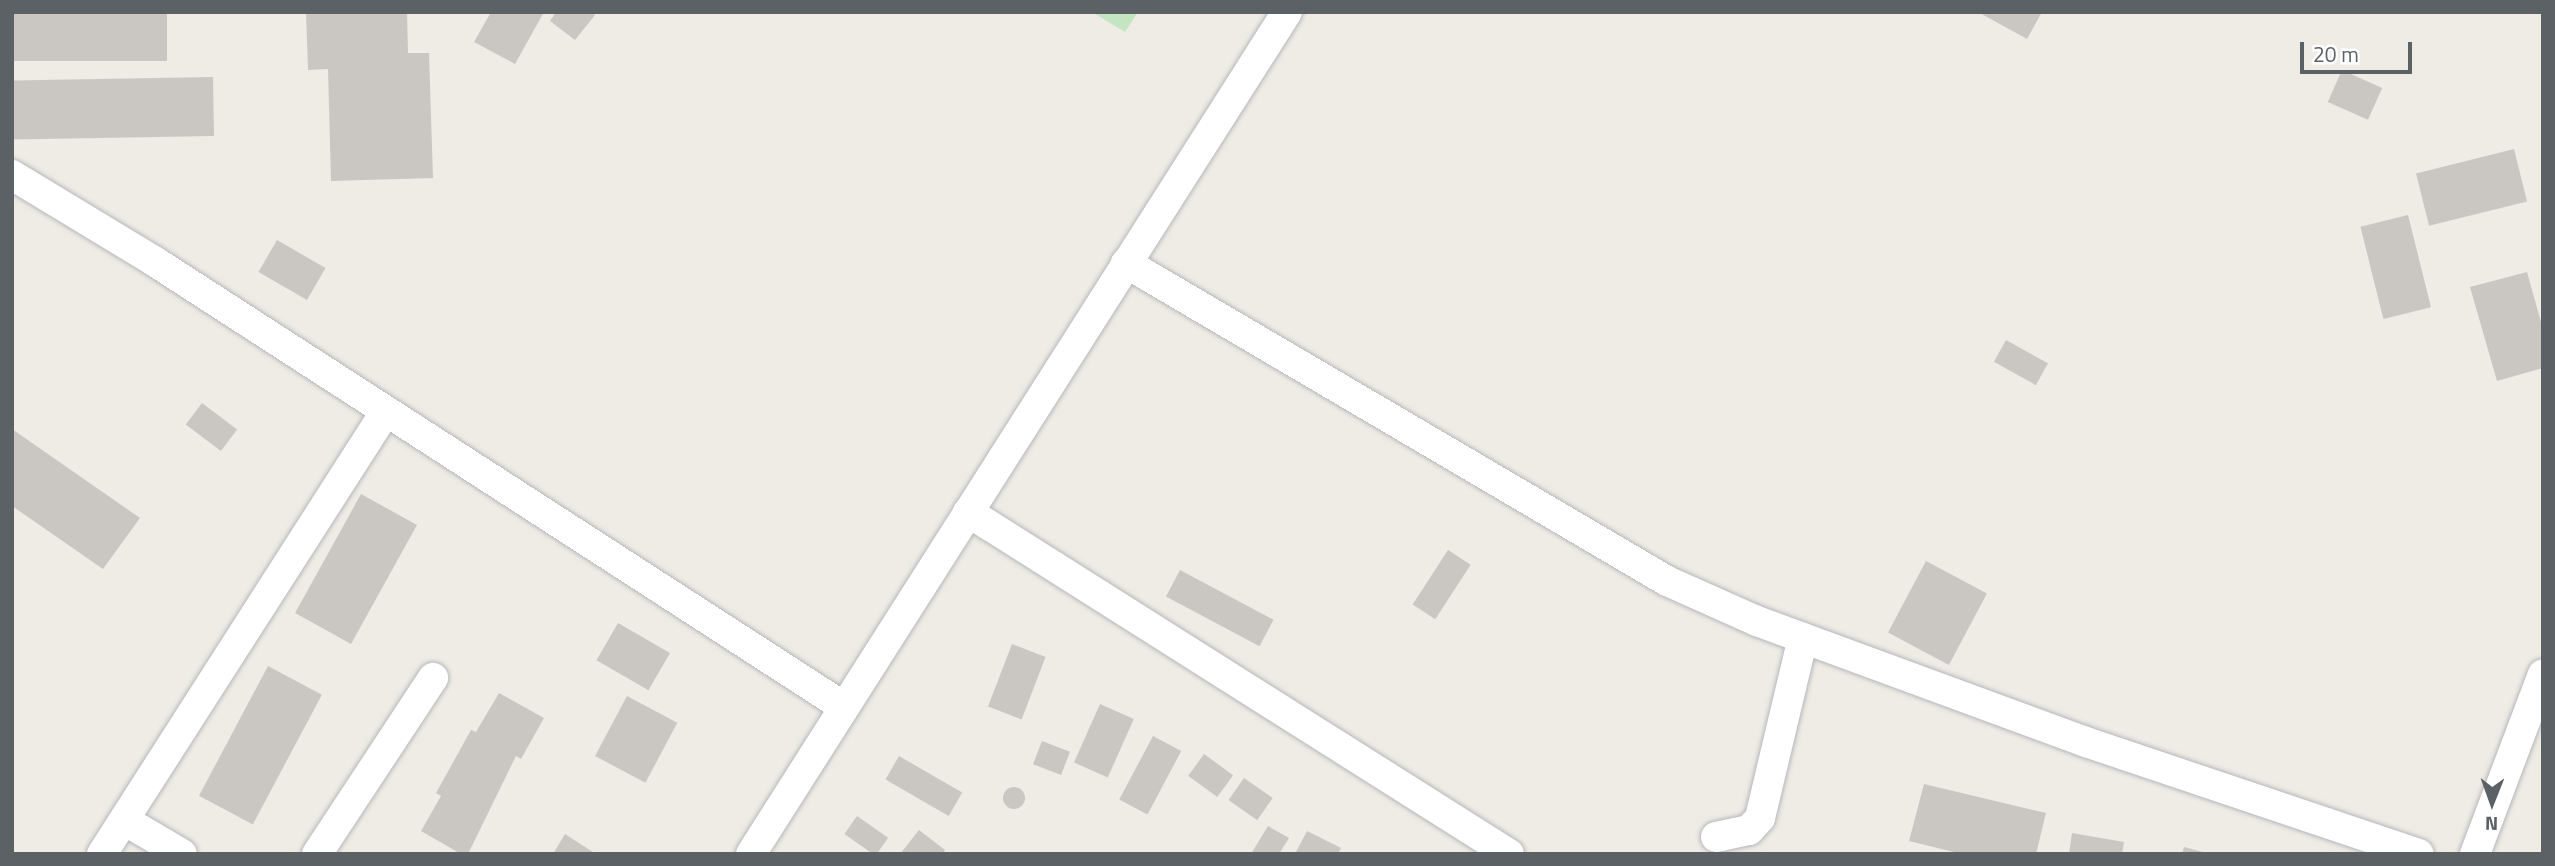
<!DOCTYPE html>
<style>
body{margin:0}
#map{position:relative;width:2555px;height:866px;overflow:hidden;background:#efece5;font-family:"Titillium Web",sans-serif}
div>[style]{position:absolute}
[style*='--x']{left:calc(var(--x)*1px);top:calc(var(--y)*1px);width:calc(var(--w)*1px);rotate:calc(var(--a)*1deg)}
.green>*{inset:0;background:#c4e5c2}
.building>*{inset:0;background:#cac7c2;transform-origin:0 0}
.round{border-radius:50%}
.roads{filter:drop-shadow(0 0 2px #b5b7bb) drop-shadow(0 0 2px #b5b7bb)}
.minor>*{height:30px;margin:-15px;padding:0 15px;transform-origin:15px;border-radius:15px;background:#fff}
span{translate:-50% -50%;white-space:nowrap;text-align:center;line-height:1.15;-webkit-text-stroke:6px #fff;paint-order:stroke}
.frame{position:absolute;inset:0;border:14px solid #5c6165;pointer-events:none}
.north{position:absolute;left:2457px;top:768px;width:70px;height:70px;-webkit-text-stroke:5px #fff;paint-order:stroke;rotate:181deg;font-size:19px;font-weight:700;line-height:28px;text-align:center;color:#5c6165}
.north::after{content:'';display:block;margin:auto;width:24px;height:32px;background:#5c6165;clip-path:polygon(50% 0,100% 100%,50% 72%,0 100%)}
.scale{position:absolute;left:2300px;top:42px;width:112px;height:32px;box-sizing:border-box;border:4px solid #5c6165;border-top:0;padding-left:9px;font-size:21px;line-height:24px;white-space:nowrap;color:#5c6165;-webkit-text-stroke:5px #fff;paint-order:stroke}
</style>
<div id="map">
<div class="green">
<div style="clip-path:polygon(1092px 12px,1138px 12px,1125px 32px)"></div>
</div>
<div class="building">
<div style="left:12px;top:12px;width:155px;height:49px"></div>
<div style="clip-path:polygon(306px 12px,407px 12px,408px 53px,429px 53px,433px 178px,331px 181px,328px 69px,308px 70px)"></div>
<div style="clip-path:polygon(491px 12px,544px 12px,515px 64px,474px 42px)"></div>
<div style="clip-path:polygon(556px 12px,591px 12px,595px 15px,575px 40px,550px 21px)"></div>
<div style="clip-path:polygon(1978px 12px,2042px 12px,2027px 39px)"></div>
<div style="left:2342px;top:70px;width:44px;height:35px;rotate:24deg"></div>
<div style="left:213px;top:77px;width:59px;height:201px;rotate:89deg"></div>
<div style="left:2514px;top:149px;width:54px;height:101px;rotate:76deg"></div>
<div style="left:2408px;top:215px;width:95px;height:49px;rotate:76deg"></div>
<div style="left:277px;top:240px;width:56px;height:37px;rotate:30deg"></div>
<div style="clip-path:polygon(2527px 272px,2543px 329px,2543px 368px,2497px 381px,2470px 287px)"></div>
<div style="left:2006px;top:340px;width:48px;height:25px;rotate:29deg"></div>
<div style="left:202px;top:403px;width:44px;height:27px;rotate:37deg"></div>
<div style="clip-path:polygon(12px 429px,140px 518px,103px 569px,12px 506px)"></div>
<div style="left:361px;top:494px;width:64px;height:136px;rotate:29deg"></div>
<div style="left:1448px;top:550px;width:27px;height:65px;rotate:33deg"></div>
<div style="left:1926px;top:561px;width:69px;height:81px;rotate:28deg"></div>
<div style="left:1180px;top:570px;width:106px;height:30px;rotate:28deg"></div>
<div style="left:618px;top:623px;width:60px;height:43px;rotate:30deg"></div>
<div style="left:1012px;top:644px;width:36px;height:67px;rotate:21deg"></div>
<div style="left:268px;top:666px;width:61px;height:147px;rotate:28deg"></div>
<div style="clip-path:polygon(499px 693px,544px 718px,521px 759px,516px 756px,468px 854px,461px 854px,421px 831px,441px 796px,436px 793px,471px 730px,476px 732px)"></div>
<div style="left:627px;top:696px;width:57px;height:68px;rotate:28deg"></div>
<div style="left:1100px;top:704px;width:37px;height:64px;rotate:24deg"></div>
<div style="left:1153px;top:736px;width:32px;height:72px;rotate:28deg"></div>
<div style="left:1042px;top:741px;width:30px;height:25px;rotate:21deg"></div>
<div style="left:1204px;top:754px;width:36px;height:27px;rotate:36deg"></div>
<div style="left:899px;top:756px;width:73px;height:27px;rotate:30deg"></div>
<div style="left:1244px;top:778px;width:35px;height:27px;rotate:35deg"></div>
<div style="clip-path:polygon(1924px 784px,2046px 813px,2036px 854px,1962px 854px,1909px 841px)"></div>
<div class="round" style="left:1003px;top:787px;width:22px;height:22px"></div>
<div style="left:857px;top:816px;width:38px;height:22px;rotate:35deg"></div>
<div style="clip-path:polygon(1268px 826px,1289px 838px,1279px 854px,1251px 854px)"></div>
<div style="clip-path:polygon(919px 830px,945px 850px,943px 854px,900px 854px)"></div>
<div style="clip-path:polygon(1307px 831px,1341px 848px,1338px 854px,1295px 854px)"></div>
<div style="clip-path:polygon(2072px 833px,2124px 842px,2122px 854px,2069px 854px)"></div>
<div style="clip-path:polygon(565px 834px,596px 854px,553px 854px)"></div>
<div style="clip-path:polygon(2184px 847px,2207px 853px,2207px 854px,2182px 854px)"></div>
</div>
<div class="roads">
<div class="minor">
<div style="--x:12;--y:175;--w:166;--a:31.2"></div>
<div style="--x:154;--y:261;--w:822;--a:32.88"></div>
<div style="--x:1126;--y:263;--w:628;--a:30.45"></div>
<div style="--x:1667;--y:581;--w:98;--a:24"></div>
<div style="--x:1757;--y:621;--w:351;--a:20.2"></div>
<div style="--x:2086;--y:742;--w:351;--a:18.6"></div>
<div style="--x:968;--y:512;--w:640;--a:32.3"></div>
<div style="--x:124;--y:820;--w:67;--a:30.4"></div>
<div style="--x:1716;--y:837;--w:34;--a:-12"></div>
<div style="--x:1749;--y:830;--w:16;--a:-47"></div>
<div style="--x:1760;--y:818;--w:185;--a:-76.6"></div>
<div style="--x:102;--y:854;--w:526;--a:-57.34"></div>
<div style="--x:317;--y:854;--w:211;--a:-56.6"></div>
<div style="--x:751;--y:854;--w:998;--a:-57.52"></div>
<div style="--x:2475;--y:854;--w:192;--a:-69.3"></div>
</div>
</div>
<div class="frame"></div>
<div class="north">N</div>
<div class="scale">20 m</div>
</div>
